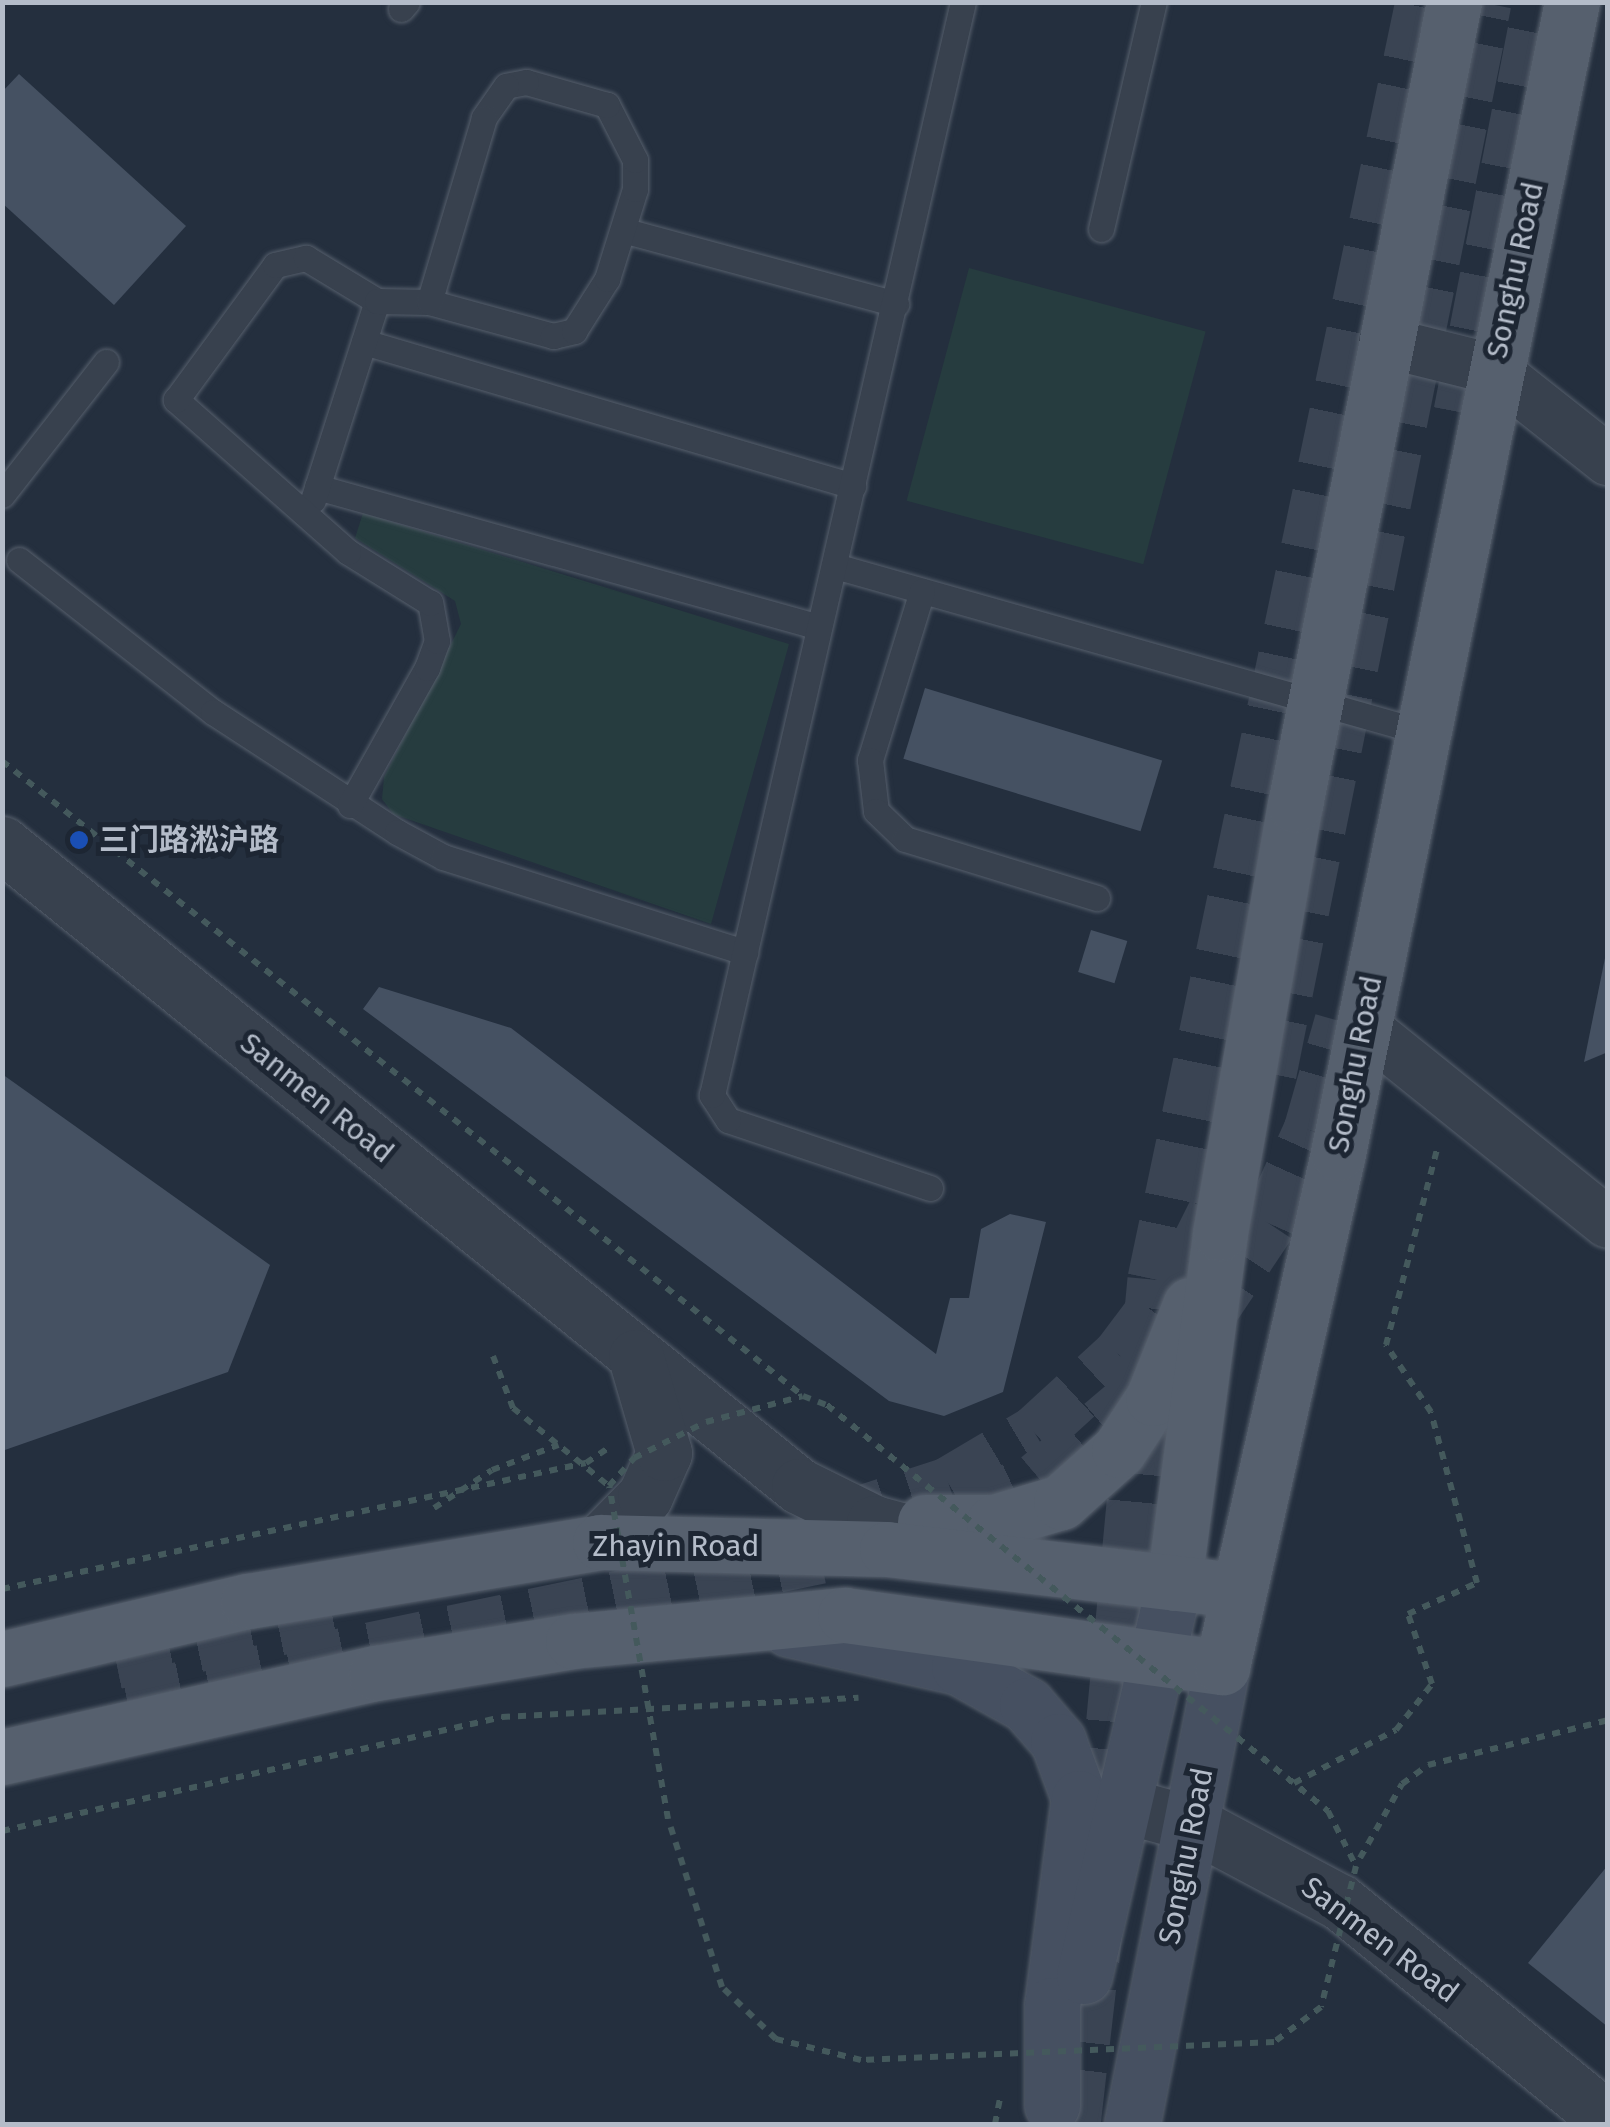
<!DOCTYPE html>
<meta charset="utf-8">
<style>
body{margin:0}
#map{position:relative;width:1610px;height:2127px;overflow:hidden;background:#242f3e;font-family:"Fira Sans","Noto Sans SC",sans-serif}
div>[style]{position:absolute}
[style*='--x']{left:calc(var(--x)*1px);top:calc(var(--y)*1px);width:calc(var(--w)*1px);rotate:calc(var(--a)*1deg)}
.green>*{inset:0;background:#263c3f;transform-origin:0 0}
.building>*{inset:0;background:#455162;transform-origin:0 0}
.secondary-tunnel>*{height:55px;margin-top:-27.5px;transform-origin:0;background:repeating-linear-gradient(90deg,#3a4453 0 55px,transparent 0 83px)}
.primary-tunnel>*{height:55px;margin-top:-27.5px;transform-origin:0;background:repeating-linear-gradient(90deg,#3a4453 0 55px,transparent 0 83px)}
.path>*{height:6px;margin-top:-3px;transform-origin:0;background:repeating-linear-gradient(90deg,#44595c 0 8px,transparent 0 16px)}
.roads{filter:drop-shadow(0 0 2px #565f6c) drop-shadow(0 0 2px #565f6c)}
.service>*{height:25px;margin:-12.5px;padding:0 12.5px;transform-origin:12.5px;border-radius:12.5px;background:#38414e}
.minor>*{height:50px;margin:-25px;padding:0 25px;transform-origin:25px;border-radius:25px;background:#38414e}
.tertiary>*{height:55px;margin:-27.5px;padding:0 27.5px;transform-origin:27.5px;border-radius:27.5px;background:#38414e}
.secondary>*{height:55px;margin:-27.5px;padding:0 27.5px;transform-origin:27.5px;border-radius:27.5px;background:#465061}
.primary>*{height:55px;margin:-27.5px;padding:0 27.5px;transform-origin:27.5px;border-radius:27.5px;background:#56606e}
.path-bridge>*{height:6px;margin-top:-3px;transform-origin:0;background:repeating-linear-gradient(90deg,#44595c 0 8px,transparent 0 16px)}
.dots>*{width:28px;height:28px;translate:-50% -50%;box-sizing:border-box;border:5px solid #1d2633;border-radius:50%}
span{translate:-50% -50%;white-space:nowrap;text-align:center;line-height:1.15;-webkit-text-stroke:10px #1d2633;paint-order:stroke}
.street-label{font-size:30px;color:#b4bcc9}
.poi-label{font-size:30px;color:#b4bcc9;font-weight:700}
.left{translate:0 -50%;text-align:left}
.frame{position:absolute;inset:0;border:5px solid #b4bcc9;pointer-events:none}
</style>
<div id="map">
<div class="green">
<div style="left:969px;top:268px;width:245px;height:241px;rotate:15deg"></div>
<div style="clip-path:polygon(363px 513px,789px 644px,711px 924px,393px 814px,382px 799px,384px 777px,461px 624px,455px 601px,355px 538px)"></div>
</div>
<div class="building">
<div style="clip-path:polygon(19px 74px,186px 226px,114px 305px,2px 203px,2px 92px)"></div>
<div style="left:925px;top:688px;width:248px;height:74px;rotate:17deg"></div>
<div style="left:1091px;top:930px;width:38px;height:44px;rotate:17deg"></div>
<div style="clip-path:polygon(1606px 953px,1608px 1052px,1584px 1062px)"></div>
<div style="clip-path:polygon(379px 987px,511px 1028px,936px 1354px,950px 1298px,969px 1298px,981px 1229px,1010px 1214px,1046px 1222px,1003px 1392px,944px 1416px,889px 1401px,363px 1009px)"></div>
<div style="clip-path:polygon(2px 1074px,270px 1265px,228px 1372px,2px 1451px)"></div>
<div style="clip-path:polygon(1608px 1865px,1608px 2027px,1528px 1963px)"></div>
</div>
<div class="secondary-tunnel">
<div style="--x:1106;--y:1804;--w:527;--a:-84.67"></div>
<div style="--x:1155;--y:1279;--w:1305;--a:-78.15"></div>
<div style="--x:1073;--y:2124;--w:195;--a:-83.5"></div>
</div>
<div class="primary-tunnel">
<div style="--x:1461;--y:412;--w:418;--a:-79"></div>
<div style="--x:1269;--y:1073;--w:1092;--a:-78.65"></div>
<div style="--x:1200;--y:1326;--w:124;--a:-56.2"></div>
<div style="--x:1269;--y:1223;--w:102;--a:-65.7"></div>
<div style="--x:1311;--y:1130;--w:113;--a:-74.1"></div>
<div style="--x:964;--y:1512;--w:82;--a:-24.4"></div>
<div style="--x:1039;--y:1478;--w:131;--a:-40.4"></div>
<div style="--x:833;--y:1522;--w:122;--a:-18.1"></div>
<div style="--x:949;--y:1484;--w:100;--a:-30.7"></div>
<div style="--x:1035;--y:1433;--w:115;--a:-42.5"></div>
<div style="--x:1120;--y:1355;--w:116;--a:-53"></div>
<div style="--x:1190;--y:1262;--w:69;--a:-63.4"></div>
<div style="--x:116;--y:1661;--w:234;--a:-11.6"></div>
<div style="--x:127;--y:1700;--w:708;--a:-11.74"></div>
</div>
<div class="path">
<div style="--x:2;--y:761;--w:1022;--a:38.41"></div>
<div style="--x:2;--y:1589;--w:597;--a:-12.18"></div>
<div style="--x:586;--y:1463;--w:30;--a:-34"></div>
<div style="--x:1294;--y:1783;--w:115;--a:-27.5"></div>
<div style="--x:1396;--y:1730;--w:58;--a:-52"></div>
<div style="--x:1432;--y:1684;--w:74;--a:-108.9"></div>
<div style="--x:1408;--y:1614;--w:76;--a:-24.2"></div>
<div style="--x:1477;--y:1583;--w:177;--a:-105.1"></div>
<div style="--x:1431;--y:1412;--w:81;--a:-123.9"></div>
<div style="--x:1386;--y:1345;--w:206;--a:-75.4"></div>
<div style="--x:2;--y:1831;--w:513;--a:-12.84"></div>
<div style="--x:502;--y:1717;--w:357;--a:-3.1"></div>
<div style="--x:1360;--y:1858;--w:85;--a:-60.4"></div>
<div style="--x:1402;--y:1784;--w:32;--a:-36"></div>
<div style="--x:1428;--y:1765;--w:186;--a:-14"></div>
<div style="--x:995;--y:2124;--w:26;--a:-79"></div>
</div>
<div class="roads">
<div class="service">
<div style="--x:401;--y:9;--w:9;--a:-49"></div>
<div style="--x:1101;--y:229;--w:233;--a:-76.9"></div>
<div style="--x:626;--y:231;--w:280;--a:15.1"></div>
<div style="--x:364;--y:342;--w:510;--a:16.41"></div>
<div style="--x:317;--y:487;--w:521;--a:15.58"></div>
<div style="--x:2;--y:495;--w:169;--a:-52"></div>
<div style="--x:313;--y:500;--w:209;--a:-72.2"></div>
<div style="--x:19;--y:560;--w:246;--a:38.1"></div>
<div style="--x:213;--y:712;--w:220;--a:33.1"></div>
<div style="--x:397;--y:832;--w:52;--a:28.5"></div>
<div style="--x:443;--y:857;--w:317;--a:17.5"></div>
<div style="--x:835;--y:566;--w:610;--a:15.79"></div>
<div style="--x:922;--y:591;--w:177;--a:107.1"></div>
<div style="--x:870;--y:760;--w:51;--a:83.3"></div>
<div style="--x:876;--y:811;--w:40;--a:44"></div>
<div style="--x:905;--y:839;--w:201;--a:17.1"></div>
<div style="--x:350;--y:805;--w:157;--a:-60.7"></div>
<div style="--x:427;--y:668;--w:29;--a:-70"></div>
<div style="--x:437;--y:641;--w:39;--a:-100"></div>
<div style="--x:430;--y:603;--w:97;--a:-148.1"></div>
<div style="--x:348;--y:552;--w:230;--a:-138.5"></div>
<div style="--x:176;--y:400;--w:167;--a:-53.7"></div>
<div style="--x:275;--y:265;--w:32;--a:-13"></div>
<div style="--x:306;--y:258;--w:83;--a:31.2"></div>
<div style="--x:377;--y:301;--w:52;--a:1.1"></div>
<div style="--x:429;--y:302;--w:129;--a:15.3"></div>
<div style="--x:553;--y:336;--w:22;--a:-13"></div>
<div style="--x:574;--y:331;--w:62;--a:-57.6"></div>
<div style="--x:607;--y:279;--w:94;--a:-72.7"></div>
<div style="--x:635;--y:189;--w:29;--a:-90"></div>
<div style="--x:635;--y:160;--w:62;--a:-117"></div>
<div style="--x:607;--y:105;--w:84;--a:-164.1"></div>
<div style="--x:526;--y:82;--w:20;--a:169"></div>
<div style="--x:506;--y:86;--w:39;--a:125"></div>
<div style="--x:484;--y:118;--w:192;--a:106.6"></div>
<div style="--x:930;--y:1188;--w:213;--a:-161.4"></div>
<div style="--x:728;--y:1120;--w:30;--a:-123"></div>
<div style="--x:712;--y:1095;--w:1121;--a:-77.07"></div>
</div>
<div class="minor">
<div style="--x:1384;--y:342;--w:112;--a:13.9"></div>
<div style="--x:1493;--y:369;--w:147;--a:38.4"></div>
<div style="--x:1363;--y:1026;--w:314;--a:38.8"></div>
</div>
<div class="tertiary">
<div style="--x:2;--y:844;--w:1023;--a:38.85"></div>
<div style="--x:799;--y:1486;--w:84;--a:26.3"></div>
<div style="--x:874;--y:1523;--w:73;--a:15.2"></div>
<div style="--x:600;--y:1542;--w:64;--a:-45.6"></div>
<div style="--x:645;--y:1496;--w:47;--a:-66.2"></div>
<div style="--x:664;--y:1453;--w:100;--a:-106.3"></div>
<div style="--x:1127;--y:1806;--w:68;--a:15.3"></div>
<div style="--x:1193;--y:1824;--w:166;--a:28"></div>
<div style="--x:1340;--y:1902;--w:345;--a:39.1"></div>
</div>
<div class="secondary">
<div style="--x:789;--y:1629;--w:174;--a:12.6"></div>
<div style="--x:959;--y:1667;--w:78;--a:29.2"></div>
<div style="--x:1027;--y:1705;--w:48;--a:49.3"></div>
<div style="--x:1058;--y:1741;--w:61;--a:69.8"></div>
<div style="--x:1079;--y:1798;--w:209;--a:97.4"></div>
<div style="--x:1052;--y:2005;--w:100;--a:90"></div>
<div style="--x:1084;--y:1976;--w:403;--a:-77.1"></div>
<div style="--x:1132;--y:2124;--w:466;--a:-78.9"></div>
</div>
<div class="primary">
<div style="--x:925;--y:1522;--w:69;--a:0"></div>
<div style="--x:994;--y:1522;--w:70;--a:-16.6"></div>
<div style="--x:1061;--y:1502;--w:78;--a:-41.9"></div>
<div style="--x:1119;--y:1450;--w:62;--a:-56.8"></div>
<div style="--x:1153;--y:1398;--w:100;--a:-68.3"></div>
<div style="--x:1174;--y:1583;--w:353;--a:-82.5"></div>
<div style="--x:1220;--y:1233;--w:435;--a:-80.1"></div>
<div style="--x:1295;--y:805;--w:819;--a:-78.8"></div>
<div style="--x:2;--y:1659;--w:253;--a:-13.3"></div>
<div style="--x:248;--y:1601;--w:357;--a:-9.5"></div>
<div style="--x:600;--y:1542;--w:287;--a:1.4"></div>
<div style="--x:887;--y:1549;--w:326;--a:6.7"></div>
<div style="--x:2;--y:1757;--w:383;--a:-12.7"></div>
<div style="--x:376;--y:1673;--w:200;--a:-9.2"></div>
<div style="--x:573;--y:1641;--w:273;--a:-5.5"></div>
<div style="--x:845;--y:1615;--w:381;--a:7.9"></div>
<div style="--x:1222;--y:1667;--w:527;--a:-77.28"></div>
<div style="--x:1338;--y:1153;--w:1175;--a:-78.51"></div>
</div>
</div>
<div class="path-bridge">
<div style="--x:493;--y:1356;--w:56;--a:69"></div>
<div style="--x:513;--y:1408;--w:124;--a:39.1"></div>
<div style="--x:803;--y:1396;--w:26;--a:21"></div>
<div style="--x:827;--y:1405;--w:645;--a:39.02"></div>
<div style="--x:1328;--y:1811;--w:62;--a:63"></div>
<div style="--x:1356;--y:1866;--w:145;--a:103.9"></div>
<div style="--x:1321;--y:2007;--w:59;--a:143.3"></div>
<div style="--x:1274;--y:2042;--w:413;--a:177.5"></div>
<div style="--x:861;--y:2060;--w:88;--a:-166.1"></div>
<div style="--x:776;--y:2039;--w:75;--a:-136.1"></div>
<div style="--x:722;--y:1987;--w:176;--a:-107.8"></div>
<div style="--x:668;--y:1819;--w:338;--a:-100"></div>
<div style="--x:609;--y:1486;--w:38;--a:-48"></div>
<div style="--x:634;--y:1458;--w:80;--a:-26.6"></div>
<div style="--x:706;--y:1422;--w:100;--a:-15"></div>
<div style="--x:434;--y:1508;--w:69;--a:-33.2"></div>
<div style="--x:492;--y:1470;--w:71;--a:-20.7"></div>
</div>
<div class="dots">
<div style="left:79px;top:840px;background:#1a4fb4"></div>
</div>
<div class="street-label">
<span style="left:1515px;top:270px;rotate:-78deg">Songhu Road</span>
<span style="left:1355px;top:1064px;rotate:-79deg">Songhu Road</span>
<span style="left:317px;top:1098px;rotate:39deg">Sanmen Road</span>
<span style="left:676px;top:1546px">Zhayin Road</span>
<span style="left:1186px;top:1856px;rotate:-79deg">Songhu Road</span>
<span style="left:1380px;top:1940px;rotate:37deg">Sanmen Road</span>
</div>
<div class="poi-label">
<span class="left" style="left:99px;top:840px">三门路淞沪路</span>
</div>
<div class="frame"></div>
</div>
